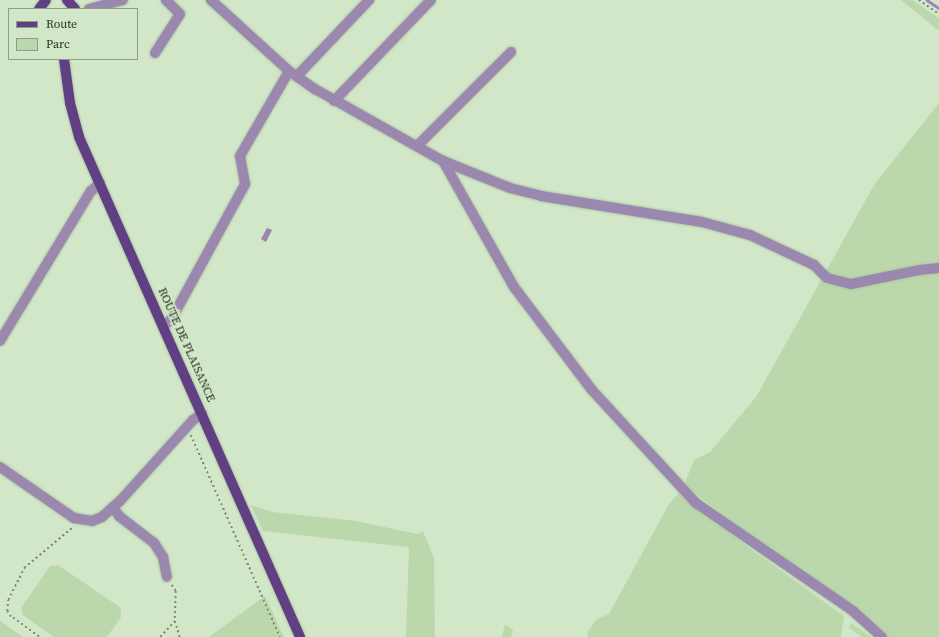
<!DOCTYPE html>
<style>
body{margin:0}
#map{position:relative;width:939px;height:637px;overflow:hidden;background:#d2e7c8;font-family:"Source Serif 4",serif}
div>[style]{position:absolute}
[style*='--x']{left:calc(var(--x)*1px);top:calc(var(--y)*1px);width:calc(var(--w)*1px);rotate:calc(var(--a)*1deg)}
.green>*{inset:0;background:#bad8ab}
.water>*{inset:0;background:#9a86b4}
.stream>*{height:2.5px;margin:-1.25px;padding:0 1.25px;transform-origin:1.25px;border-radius:1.25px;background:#9a86b4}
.path>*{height:1.5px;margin-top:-0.75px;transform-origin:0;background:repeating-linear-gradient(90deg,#7d8b76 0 2px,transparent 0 5px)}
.roads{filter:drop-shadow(0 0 1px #b0c2a7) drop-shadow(0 0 1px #b0c2a7)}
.minor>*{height:10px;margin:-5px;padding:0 5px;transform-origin:5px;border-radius:5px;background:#9a88af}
.major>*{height:10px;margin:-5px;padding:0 5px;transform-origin:5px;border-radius:5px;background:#603f82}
span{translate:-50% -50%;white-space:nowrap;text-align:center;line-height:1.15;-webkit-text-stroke:3px #d2e7c8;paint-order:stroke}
.street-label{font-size:12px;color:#272f23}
.legend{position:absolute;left:8px;top:8px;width:130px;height:52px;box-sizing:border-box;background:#d2e7c8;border:1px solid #8e9d86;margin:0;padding:5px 7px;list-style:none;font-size:12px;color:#272f23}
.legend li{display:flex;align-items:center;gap:8px;height:20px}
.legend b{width:20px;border:1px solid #8e9d86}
</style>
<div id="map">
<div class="green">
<div style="clip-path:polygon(901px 0,912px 0,939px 18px,939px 31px)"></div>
<div style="clip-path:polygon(939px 103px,939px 637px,885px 637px,684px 485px,694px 460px,710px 452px,756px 397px,874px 185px)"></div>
<div style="clip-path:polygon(679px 493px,748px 547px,844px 616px,841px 637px,587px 637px,588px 631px,597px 619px,609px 614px,669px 504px)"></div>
<div style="clip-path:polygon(251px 505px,272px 512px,356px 521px,417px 534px,423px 531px,434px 558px,435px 637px,406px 637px,409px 547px,263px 531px)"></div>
<div style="clip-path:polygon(58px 565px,121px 608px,121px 617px,107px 637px,54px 637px,23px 615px,21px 608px,50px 566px)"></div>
<div style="clip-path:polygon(265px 596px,284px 637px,209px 637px)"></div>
<div style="clip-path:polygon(0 621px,23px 637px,0 637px)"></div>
<div style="clip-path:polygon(851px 623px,871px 637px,862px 637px,849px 628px)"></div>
<div style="clip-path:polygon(505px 624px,513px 630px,511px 637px,502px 637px)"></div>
</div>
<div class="water">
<div style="clip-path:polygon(267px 228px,272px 230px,266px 242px,261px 239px)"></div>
</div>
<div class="stream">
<div style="--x:927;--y:0;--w:14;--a:34"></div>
</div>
<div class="path">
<div style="--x:919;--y:0;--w:24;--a:35"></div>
<div style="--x:191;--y:435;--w:221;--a:66.2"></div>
<div style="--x:172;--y:585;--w:7;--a:56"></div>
<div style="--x:176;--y:591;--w:30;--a:92"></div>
<div style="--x:175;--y:621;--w:17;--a:73"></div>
<div style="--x:39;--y:637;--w:34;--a:-144"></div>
<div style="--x:11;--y:617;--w:7;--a:-124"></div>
<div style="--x:7;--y:611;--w:11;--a:-85"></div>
<div style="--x:8;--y:600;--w:36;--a:-63"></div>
<div style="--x:24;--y:568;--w:64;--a:-39.9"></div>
<div style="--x:160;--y:637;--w:22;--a:-47"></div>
</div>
<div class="roads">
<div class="minor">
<div style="--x:211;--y:0;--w:105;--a:42.3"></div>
<div style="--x:289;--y:71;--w:32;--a:35"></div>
<div style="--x:315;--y:89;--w:147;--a:29.4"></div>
<div style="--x:443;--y:161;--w:72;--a:21.9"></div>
<div style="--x:510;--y:188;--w:32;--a:14"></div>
<div style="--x:541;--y:196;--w:163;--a:9.2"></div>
<div style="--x:702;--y:222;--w:50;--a:15.2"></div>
<div style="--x:750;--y:235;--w:71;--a:25.1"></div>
<div style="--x:814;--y:265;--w:18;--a:45"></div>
<div style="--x:827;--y:278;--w:25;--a:14"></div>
<div style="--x:851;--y:284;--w:69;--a:-11.6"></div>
<div style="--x:919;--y:270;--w:20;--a:-6"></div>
<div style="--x:89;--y:9;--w:35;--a:-15"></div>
<div style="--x:155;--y:53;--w:46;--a:-57.3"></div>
<div style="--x:180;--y:14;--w:20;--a:-135"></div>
<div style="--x:297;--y:76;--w:105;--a:-46.5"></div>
<div style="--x:334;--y:101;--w:140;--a:-46.2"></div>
<div style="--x:417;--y:146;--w:133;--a:-45"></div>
<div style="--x:443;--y:161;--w:145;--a:60.6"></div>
<div style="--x:514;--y:287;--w:129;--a:52.9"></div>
<div style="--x:592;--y:390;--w:154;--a:47.4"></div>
<div style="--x:696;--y:503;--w:191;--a:34.5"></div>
<div style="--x:853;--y:611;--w:39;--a:42"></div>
<div style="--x:163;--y:326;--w:10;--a:-37"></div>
<div style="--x:171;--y:320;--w:155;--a:-61.4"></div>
<div style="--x:245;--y:184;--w:28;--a:-100"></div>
<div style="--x:240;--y:156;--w:98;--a:-60"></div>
<div style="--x:0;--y:341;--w:175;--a:-58.8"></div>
<div style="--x:91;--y:191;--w:12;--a:-42"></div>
<div style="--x:0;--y:467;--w:90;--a:34.6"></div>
<div style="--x:74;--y:518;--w:18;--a:9"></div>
<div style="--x:92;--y:521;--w:11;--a:-22"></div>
<div style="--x:102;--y:517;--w:24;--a:-42"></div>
<div style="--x:120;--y:501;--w:109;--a:-48"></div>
<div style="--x:193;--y:420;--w:11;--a:-34"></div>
<div style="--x:113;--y:507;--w:11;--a:56"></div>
<div style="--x:119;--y:516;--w:44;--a:37.6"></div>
<div style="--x:154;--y:543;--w:17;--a:57"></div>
<div style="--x:163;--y:557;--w:20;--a:79"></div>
</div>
<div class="major">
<div style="--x:67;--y:0;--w:12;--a:48"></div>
<div style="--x:39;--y:9;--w:11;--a:-52"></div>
<div style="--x:64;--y:59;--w:44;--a:82.2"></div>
<div style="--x:70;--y:103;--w:35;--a:75"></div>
<div style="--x:79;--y:137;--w:547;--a:66.15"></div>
</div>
</div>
<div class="street-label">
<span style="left:186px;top:345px;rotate:66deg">ROUTE DE PLAISANCE</span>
</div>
<ul class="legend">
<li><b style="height:5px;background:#603f82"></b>Route</li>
<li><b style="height:11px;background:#bad8ab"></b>Parc</li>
</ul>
</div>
